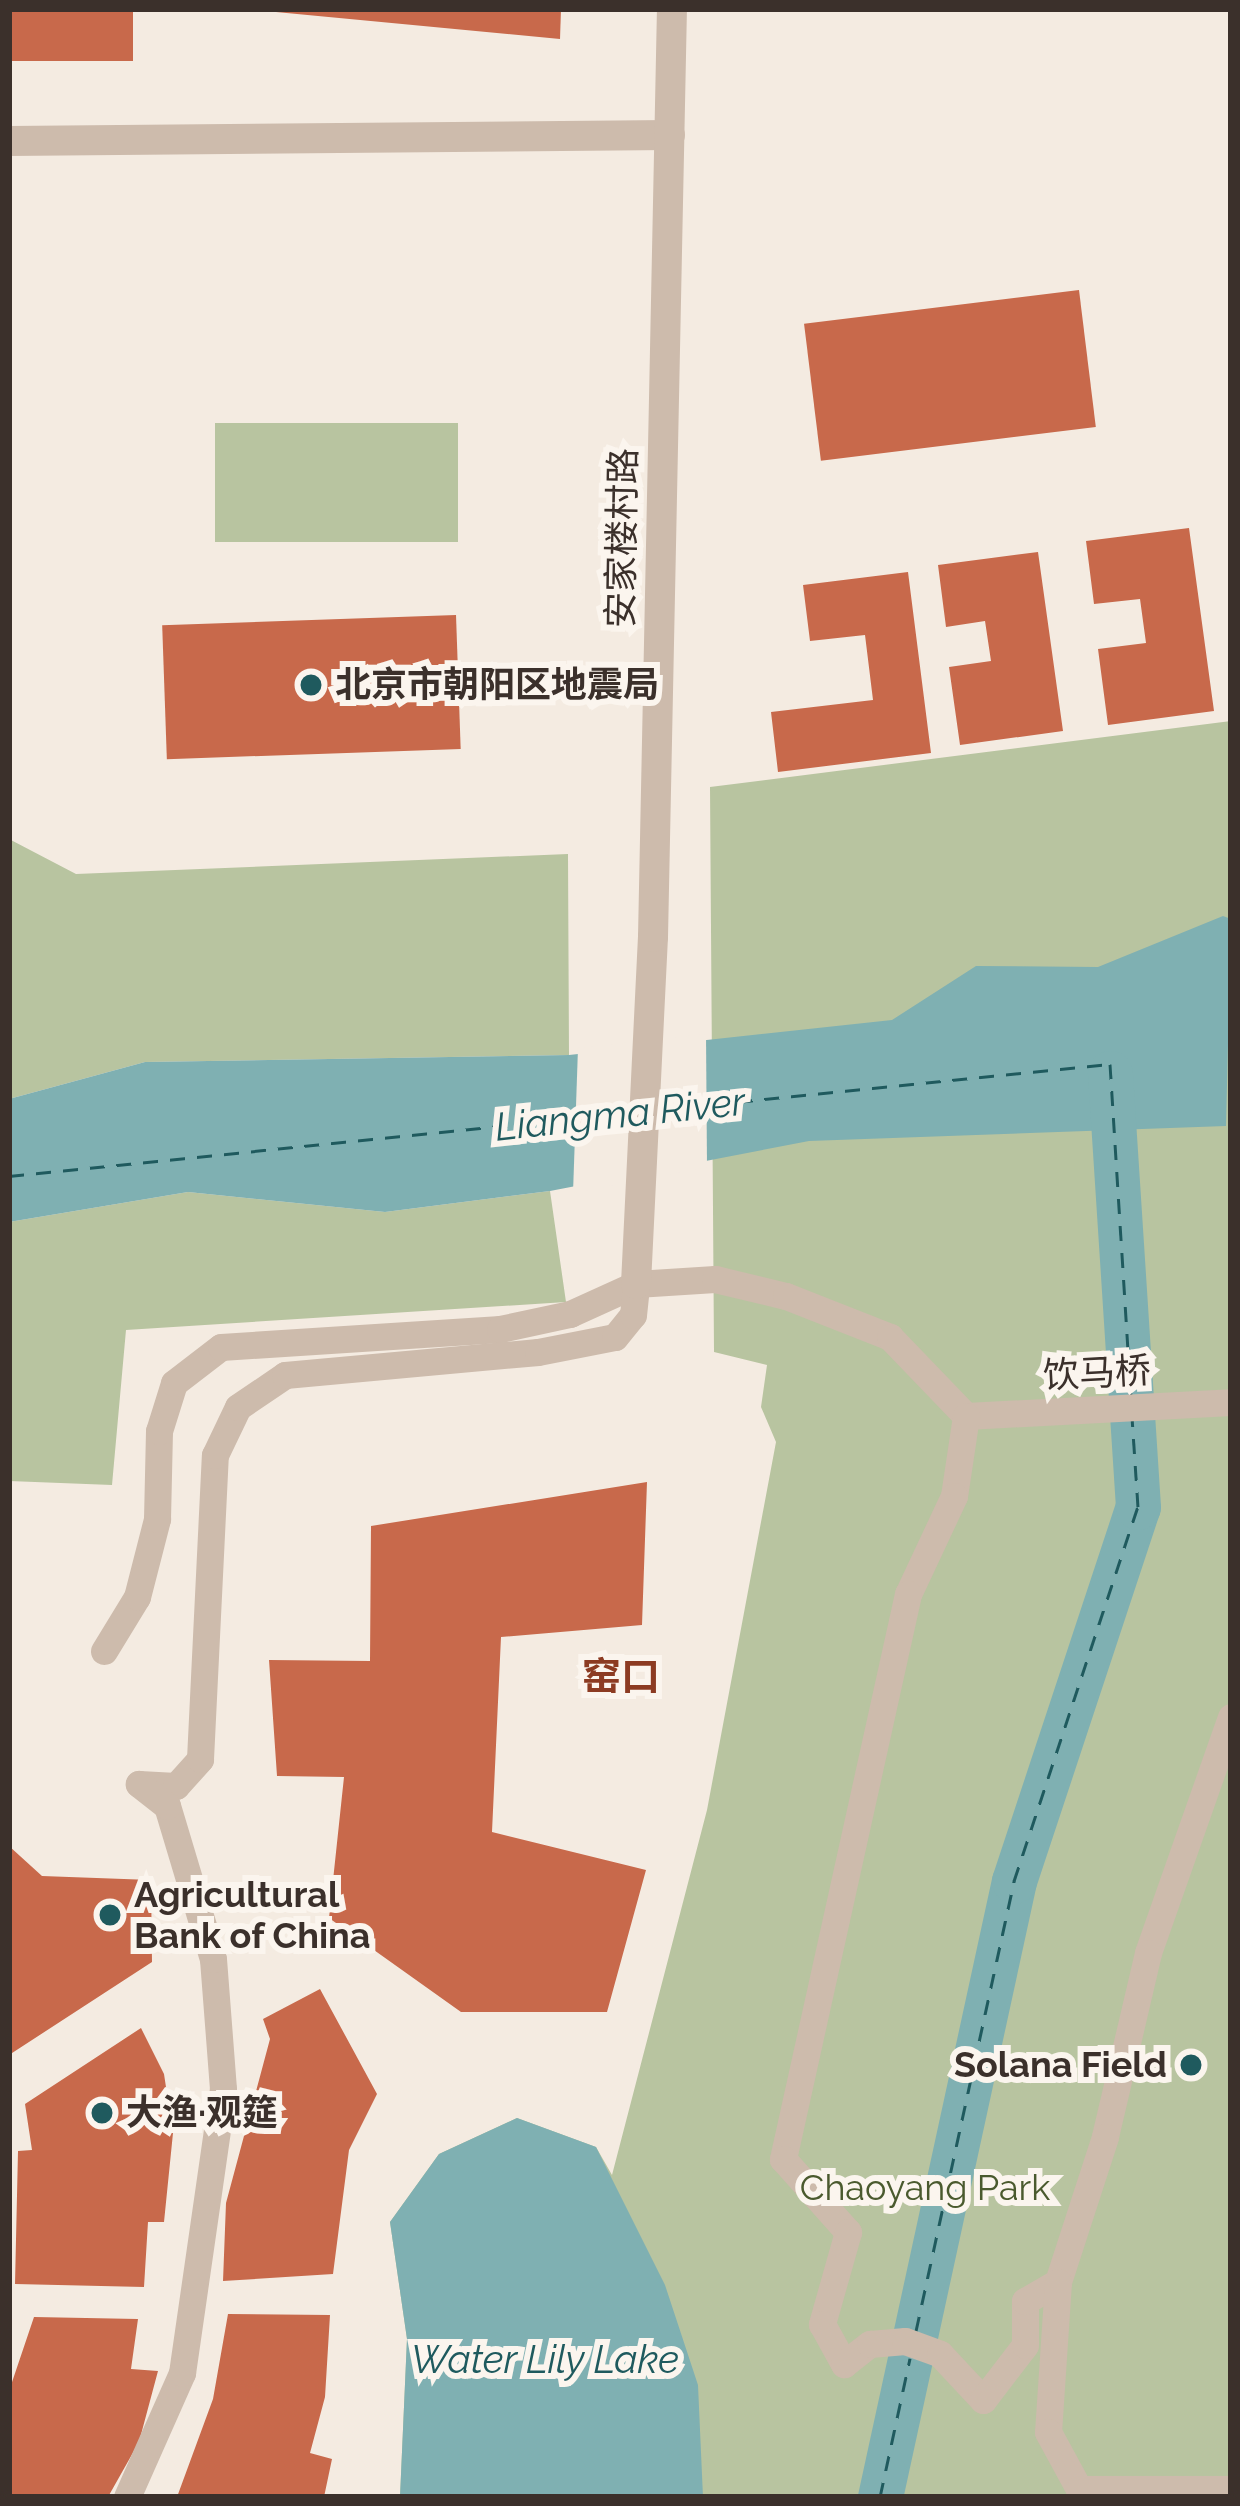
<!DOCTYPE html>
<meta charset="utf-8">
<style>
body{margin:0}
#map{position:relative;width:1240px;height:2506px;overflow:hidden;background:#f4ebe1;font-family:Raleway,"Noto Sans SC",sans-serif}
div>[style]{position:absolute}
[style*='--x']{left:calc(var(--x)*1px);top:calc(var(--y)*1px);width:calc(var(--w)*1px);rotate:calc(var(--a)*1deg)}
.green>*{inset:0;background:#b8c4a0;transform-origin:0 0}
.water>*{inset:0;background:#7fb0b2}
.pier>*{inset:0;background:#f4ebe1}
.canal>*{height:45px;margin:-22.5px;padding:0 22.5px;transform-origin:22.5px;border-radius:22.5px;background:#7fb0b2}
.ferry>*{height:3px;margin-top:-1.5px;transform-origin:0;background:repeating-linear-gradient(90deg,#1f5a5e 0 15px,transparent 0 27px)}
.building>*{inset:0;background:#c8694b;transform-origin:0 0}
.lane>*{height:27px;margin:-13.5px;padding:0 13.5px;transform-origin:13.5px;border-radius:13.5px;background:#cdbbac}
.street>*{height:30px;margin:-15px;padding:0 15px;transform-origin:15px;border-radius:15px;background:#cdbbac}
.dots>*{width:33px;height:33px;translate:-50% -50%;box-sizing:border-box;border:6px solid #fbf5ee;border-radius:50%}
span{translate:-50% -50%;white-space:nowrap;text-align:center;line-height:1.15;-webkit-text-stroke:12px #fbf5ee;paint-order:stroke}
.street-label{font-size:36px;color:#3b302b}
.poi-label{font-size:36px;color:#3b302b;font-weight:700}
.left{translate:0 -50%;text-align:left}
.right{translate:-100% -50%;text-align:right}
.park-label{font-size:36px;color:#4a5a2e}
.water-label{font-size:39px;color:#1f5a5e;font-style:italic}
.neighbourhood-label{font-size:39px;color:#8c3b22;font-weight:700}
.frame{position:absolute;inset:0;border:12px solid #3b302b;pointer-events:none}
</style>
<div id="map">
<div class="green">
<div style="left:215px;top:423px;width:243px;height:119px"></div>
<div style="clip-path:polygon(1231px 721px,1231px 2497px,400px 2497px,407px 2339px,390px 2222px,439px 2154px,517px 2118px,596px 2147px,612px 2175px,707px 1810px,776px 1442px,761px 1407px,767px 1365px,714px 1352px,710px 787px)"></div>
<div style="clip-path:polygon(9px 839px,76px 874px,568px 854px,569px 1055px,145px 1062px,9px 1099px)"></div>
<div style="clip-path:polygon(550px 1191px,566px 1302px,126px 1330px,112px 1485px,9px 1481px,9px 1222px,188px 1192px,385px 1212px)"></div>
</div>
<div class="water">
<div style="clip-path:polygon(1223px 916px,1231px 919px,1226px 1126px,809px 1141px,550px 1191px,385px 1212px,188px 1192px,9px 1222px,9px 1099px,145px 1062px,569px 1055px,892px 1020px,976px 966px,1098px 967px)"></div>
<div style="clip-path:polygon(517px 2118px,596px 2147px,665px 2285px,698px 2385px,703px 2497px,400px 2497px,407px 2339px,390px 2222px,439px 2154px)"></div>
</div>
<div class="pier">
<div style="clip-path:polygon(706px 1034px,707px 1167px,573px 1193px,578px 1048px)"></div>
</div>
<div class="canal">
<div style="--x:880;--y:2497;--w:630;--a:-77.73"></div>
<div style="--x:1014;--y:1881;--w:394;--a:-71.7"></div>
<div style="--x:1138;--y:1507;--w:435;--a:-93.7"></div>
</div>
<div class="ferry">
<div style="--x:657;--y:1110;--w:455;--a:-5.8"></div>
<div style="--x:1110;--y:1064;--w:333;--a:86.4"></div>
<div style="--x:9;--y:1176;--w:623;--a:-5.8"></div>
<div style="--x:916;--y:2331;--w:461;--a:-77.7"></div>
<div style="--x:1014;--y:1881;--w:394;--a:-71.7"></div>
<div style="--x:1138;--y:1507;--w:90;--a:-93.8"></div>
<div style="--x:880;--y:2497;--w:142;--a:-77.8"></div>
</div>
<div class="building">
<div style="left:9px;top:9px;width:124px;height:52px"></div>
<div style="clip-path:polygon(276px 9px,561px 9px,560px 39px,276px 12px)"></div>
<div style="left:1079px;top:290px;width:138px;height:277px;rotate:83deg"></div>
<div style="clip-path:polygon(1189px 528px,1214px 711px,1108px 725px,1098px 649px,1146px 643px,1140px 599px,1094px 604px,1086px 541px)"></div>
<div style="clip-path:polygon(1038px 552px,1063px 731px,960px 745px,949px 667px,991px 661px,985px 621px,946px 627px,938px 565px)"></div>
<div style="clip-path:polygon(908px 572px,931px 753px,778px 772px,771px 712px,873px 700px,865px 635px,810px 641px,803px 585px)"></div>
<div style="left:456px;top:615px;width:134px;height:294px;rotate:88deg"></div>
<div style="clip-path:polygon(647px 1482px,642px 1625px,501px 1637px,492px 1832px,646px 1870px,607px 2012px,461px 2012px,329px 1918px,344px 1777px,277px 1776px,269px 1660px,370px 1661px,371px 1526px)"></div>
<div style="clip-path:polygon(9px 1846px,42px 1876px,151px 1880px,152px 1962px,9px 2055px)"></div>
<div style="clip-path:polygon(320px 1989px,377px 2094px,349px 2150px,333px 2274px,223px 2281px,226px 2203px,270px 2039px,263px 2019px)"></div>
<div style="clip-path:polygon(141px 2028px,164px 2074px,173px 2133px,164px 2222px,148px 2222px,144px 2287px,15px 2284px,18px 2151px,32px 2150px,25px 2104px)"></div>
<div style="clip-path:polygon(228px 2314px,330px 2315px,325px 2397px,310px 2453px,332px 2459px,324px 2497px,177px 2497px,213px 2399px)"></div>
<div style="clip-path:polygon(34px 2317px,138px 2319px,131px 2369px,158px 2371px,139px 2442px,108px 2497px,9px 2497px,9px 2391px)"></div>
</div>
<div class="lane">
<div style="--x:966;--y:1416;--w:265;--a:-3"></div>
<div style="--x:104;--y:1651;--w:63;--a:-58.6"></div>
<div style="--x:137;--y:1597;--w:81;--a:-75.6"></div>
<div style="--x:157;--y:1519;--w:88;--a:-88.7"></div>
<div style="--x:159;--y:1431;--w:50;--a:-72.6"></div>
<div style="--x:174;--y:1383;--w:59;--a:-37.5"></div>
<div style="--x:221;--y:1347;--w:280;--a:-3.7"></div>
<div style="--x:500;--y:1329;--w:72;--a:-12.1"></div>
<div style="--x:570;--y:1314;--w:72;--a:-24.4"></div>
<div style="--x:636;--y:1284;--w:79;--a:-3.6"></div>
<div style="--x:715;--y:1279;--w:73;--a:13.5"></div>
<div style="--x:786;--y:1296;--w:112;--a:21.5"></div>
<div style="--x:890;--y:1337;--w:110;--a:46.1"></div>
<div style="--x:966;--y:1416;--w:81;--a:98.5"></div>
<div style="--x:954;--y:1496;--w:108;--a:115.1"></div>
<div style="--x:908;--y:1594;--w:579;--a:102.48"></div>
<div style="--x:783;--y:2159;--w:98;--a:48.3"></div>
<div style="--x:848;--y:2232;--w:96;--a:105.8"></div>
<div style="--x:822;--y:2324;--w:46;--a:61.2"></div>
<div style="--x:844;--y:2364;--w:33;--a:-38"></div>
<div style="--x:870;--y:2344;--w:35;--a:-5"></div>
<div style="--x:905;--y:2341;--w:37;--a:20"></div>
<div style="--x:940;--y:2354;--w:63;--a:46.9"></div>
<div style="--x:983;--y:2400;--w:69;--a:-52.6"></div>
<div style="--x:1025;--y:2345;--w:44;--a:-90"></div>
<div style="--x:1025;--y:2301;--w:38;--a:-30"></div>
<div style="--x:1231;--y:1717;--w:250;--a:109.4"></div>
<div style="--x:1148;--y:1953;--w:189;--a:103.2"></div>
<div style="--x:1105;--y:2137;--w:152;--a:108"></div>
<div style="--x:1058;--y:2282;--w:150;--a:93.8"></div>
<div style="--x:1048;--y:2432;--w:65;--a:61.5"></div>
<div style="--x:1079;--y:2489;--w:152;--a:0"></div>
<div style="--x:139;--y:1784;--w:37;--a:3"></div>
<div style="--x:176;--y:1786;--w:36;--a:-48"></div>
<div style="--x:200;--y:1759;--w:304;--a:-87.2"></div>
<div style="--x:215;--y:1455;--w:53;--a:-64.4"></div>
<div style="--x:238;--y:1407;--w:57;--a:-34.2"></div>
<div style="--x:285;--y:1375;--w:254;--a:-5.2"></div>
<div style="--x:538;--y:1352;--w:78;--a:-11"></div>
<div style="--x:615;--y:1337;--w:28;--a:-51"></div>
<div style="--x:633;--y:1315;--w:31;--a:-84"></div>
<div style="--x:127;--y:2497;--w:136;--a:-66.1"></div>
<div style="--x:182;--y:2373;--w:287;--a:-81.8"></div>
<div style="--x:223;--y:2089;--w:130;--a:-94.4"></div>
<div style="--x:213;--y:1959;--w:160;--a:-106.7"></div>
<div style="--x:167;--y:1806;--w:36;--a:-142"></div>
</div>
<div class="street">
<div style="--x:9;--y:141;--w:661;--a:-0.52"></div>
<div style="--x:636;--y:1284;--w:347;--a:-87.2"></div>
<div style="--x:653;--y:937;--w:928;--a:-88.83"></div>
</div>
<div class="dots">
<div style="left:311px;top:685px;background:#1f5a5e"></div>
<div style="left:110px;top:1915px;background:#1f5a5e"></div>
<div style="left:1191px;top:2065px;background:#1f5a5e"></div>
<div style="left:102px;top:2113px;background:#1f5a5e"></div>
</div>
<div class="street-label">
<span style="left:622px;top:538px;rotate:-89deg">安家楼村路</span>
<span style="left:1097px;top:1373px;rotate:-3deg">饮马桥</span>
</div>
<div class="poi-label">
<span class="left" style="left:335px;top:685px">北京市朝阳区地震局</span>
<span class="left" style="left:134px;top:1915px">Agricultural<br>Bank of China</span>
<span class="right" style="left:1167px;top:2065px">Solana Field</span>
<span class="left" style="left:126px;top:2113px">大渔·观筵</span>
</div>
<div class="park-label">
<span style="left:925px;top:2188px">Chaoyang Park</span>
</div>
<div class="water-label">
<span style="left:620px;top:1114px;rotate:-6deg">Liangma River</span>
<span style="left:545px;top:2359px">Water Lily Lake</span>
</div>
<div class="neighbourhood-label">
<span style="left:621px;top:1676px">窑口</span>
</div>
<div class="frame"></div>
</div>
